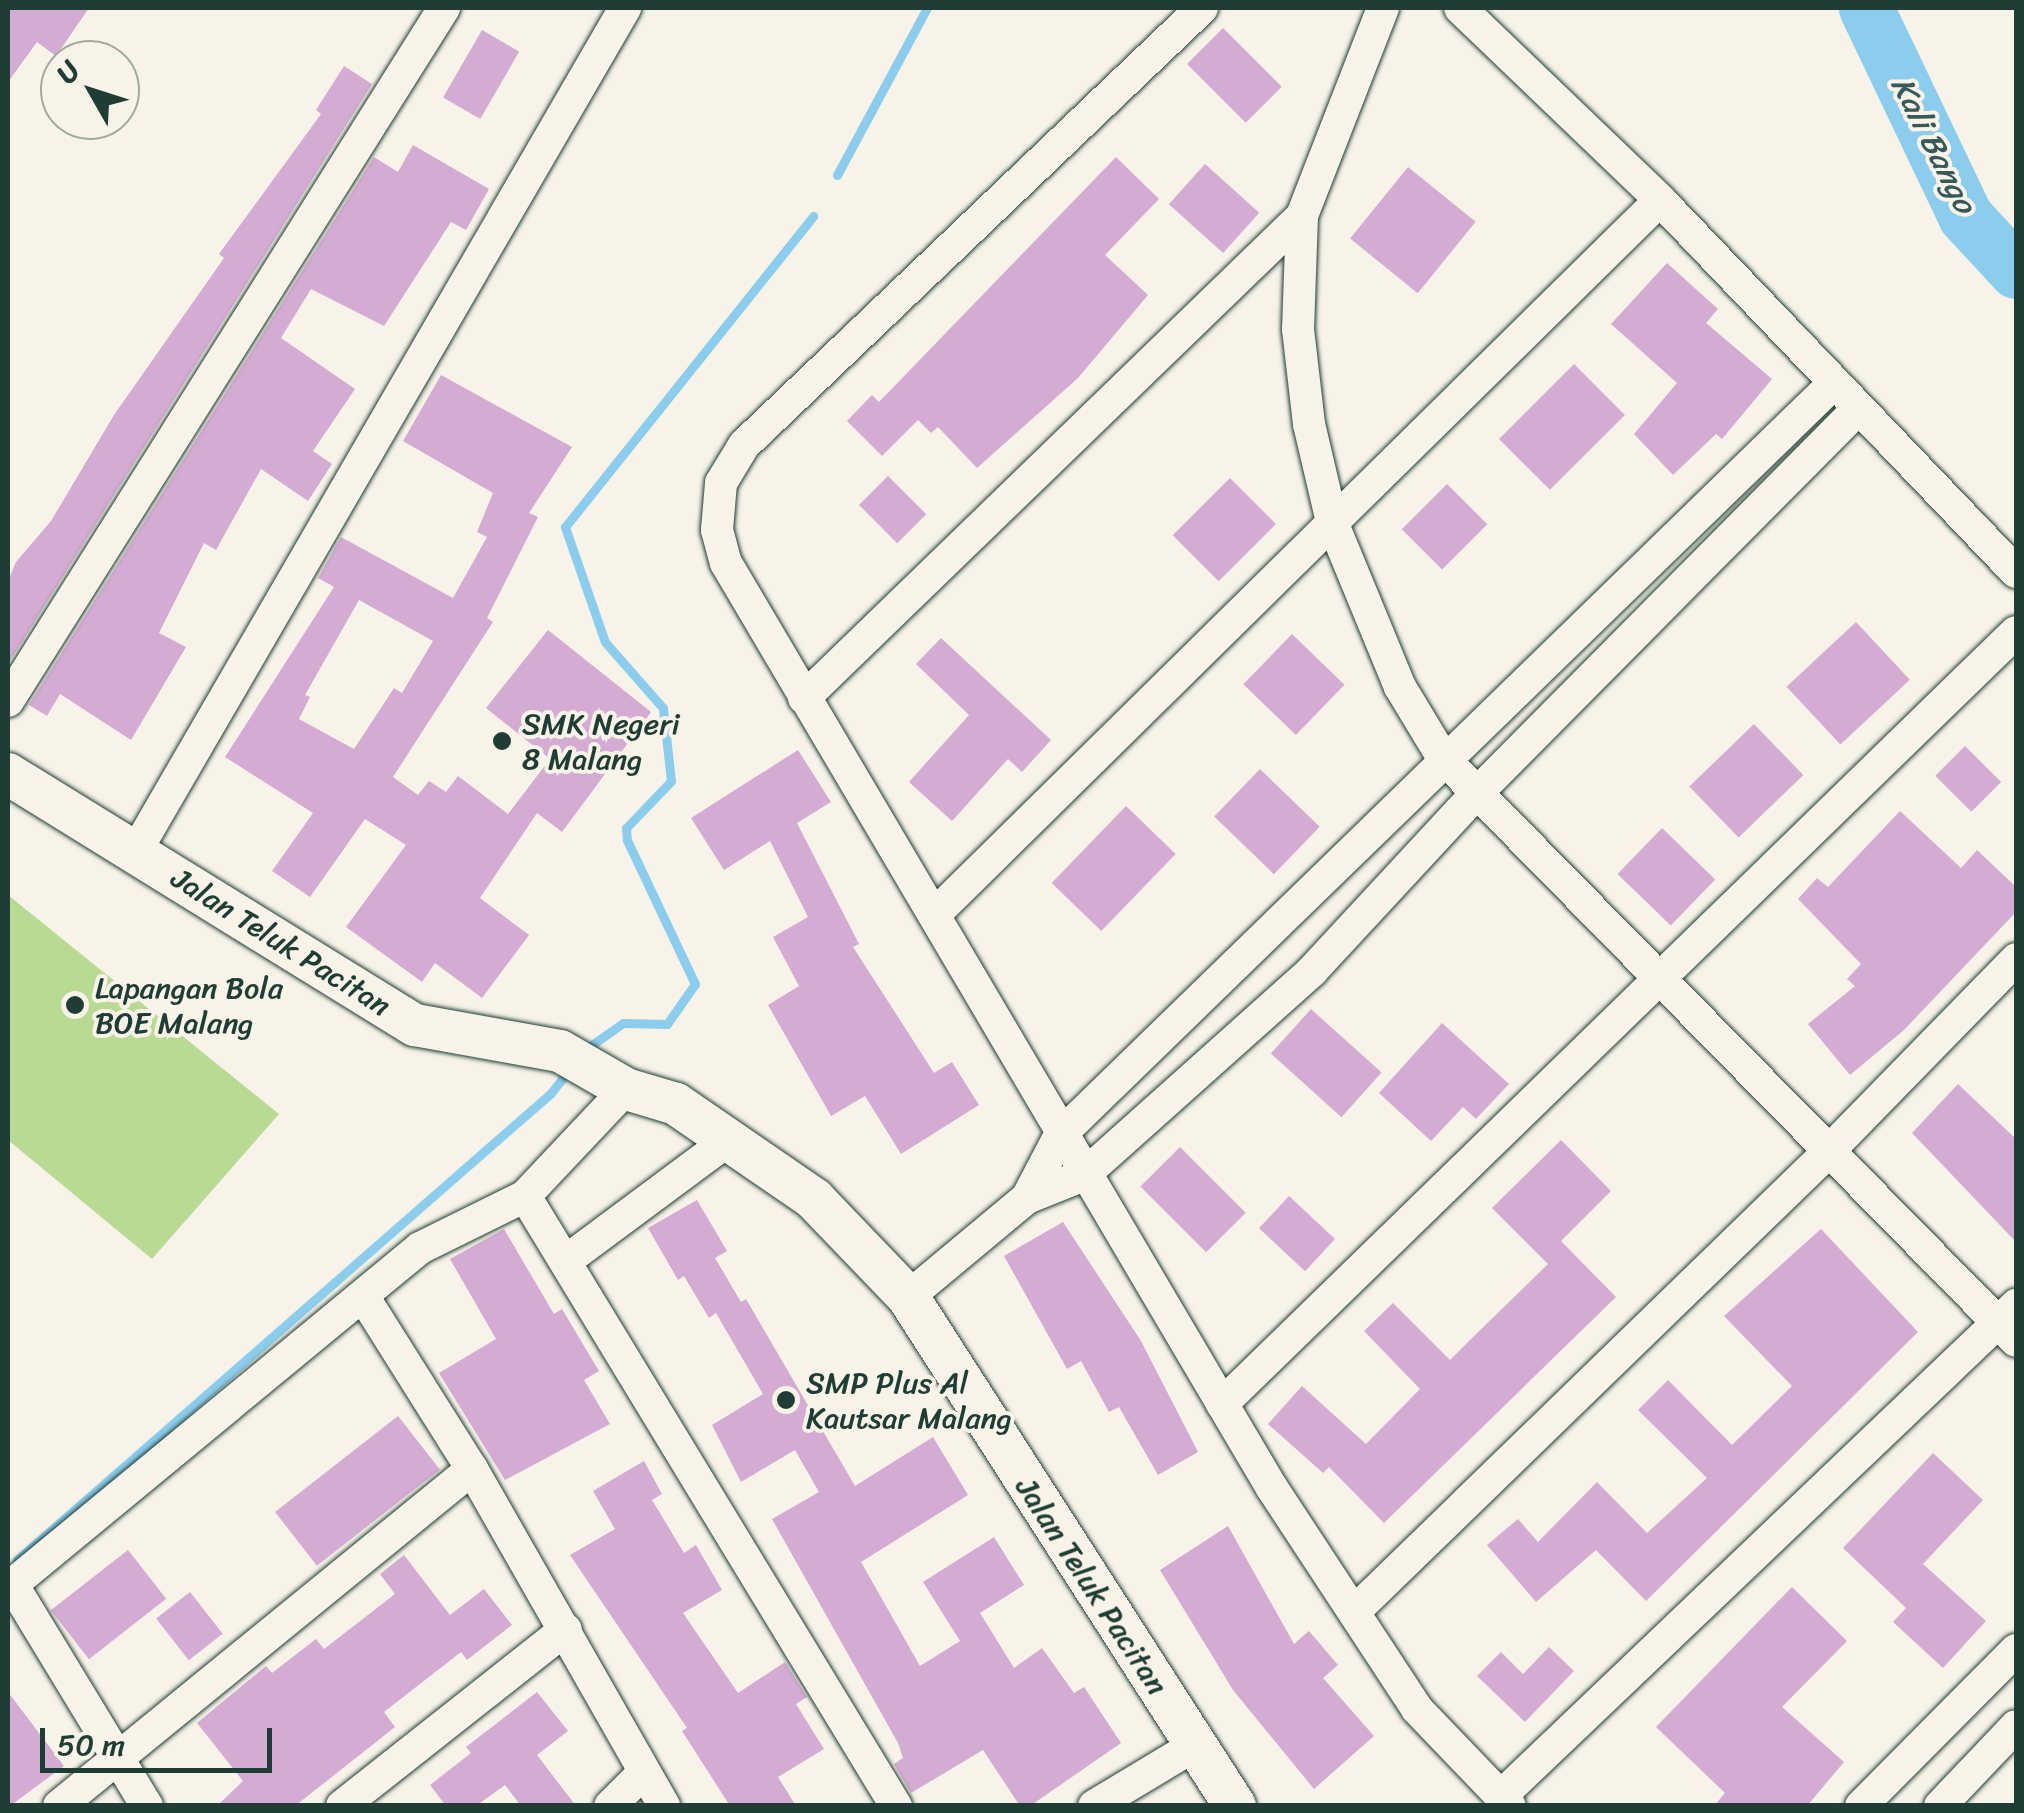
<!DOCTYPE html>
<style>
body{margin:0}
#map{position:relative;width:2024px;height:1813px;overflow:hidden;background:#f7f3e8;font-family:Sriracha,sans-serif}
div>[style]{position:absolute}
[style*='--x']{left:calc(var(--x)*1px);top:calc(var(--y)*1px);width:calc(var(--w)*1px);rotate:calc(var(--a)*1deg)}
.green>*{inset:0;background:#b8da93}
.stream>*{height:9px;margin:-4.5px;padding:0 4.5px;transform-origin:4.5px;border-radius:4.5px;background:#8ccded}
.river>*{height:55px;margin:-27.5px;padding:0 27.5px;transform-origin:27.5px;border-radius:27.5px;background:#8ccded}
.building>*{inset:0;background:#d4acd3;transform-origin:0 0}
.roads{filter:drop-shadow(0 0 2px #1f3d34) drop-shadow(0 0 2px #1f3d34)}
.minor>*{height:32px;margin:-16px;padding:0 16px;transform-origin:16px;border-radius:16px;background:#f7f3e8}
.tertiary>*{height:42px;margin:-21px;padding:0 21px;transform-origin:21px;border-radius:21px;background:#f7f3e8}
.dots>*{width:28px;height:28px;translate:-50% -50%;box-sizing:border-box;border:5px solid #f7f3e8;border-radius:50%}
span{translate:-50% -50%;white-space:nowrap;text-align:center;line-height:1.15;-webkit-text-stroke:8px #f7f3e8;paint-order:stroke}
.poi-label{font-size:30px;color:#1f3d34}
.left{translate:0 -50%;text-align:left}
.street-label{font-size:30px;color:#1f3d34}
.water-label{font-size:32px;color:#355a59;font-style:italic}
.frame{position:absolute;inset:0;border:10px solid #1f3d34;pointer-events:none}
.north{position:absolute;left:40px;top:40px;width:100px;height:100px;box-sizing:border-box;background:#f7f3e8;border:2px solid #a1aaa0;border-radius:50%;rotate:309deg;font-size:28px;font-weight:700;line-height:40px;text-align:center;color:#1f3d34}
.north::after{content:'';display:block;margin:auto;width:35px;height:45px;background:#1f3d34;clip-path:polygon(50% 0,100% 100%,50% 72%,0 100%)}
.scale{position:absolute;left:40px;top:1728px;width:232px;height:45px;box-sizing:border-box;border:5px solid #1f3d34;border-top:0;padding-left:12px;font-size:30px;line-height:35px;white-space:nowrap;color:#1f3d34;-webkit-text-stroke:8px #f7f3e8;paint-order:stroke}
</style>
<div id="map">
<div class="green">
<div style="clip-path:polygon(8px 895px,279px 1114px,152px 1259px,8px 1140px)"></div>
</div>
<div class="stream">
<div style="--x:837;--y:175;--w:190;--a:-61.7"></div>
<div style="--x:586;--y:1049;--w:45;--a:-35.1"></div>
<div style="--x:623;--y:1023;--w:44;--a:1.3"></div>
<div style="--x:667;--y:1024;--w:49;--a:-55"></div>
<div style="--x:695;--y:984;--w:159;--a:-115.3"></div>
<div style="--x:627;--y:840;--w:12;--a:-95"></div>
<div style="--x:626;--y:828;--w:65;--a:-46.2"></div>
<div style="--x:671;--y:781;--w:73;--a:-96.3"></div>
<div style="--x:663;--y:708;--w:88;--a:-131.3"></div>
<div style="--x:605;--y:642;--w:122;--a:-109.2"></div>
<div style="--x:565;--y:527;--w:398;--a:-51.4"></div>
<div style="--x:17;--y:1560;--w:709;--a:-41.17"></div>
<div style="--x:551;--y:1093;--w:31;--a:-52"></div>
</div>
<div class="river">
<div style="--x:1866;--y:8;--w:230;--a:64.5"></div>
<div style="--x:1965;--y:216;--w:75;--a:47.2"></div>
</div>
<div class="building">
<div style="clip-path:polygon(8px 8px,89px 8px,56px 56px,37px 42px,8px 82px)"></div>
<div style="left:1223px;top:28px;width:83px;height:51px;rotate:45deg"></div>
<div style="left:482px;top:30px;width:43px;height:78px;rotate:30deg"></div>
<div style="clip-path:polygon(344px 66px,372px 84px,8px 664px,8px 581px,16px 562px,51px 521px,114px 415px,224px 258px,219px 254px,321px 114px,316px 110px)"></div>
<div style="clip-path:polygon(413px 145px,489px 189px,466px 230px,451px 222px,384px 326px,311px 289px,281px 338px,355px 389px,313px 451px,332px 464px,308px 501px,261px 469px,216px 550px,204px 543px,159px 633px,186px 647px,131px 740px,60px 694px,47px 716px,29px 705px,374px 157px,398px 172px)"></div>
<div style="clip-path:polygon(1116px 157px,1159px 199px,1105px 255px,1148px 295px,1078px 378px,977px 468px,938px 427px,931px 433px,918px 420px,882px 456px,847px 421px,872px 395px,879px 402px)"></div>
<div style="left:1205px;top:164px;width:73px;height:54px;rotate:42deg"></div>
<div style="left:1408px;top:167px;width:87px;height:92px;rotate:39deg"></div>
<div style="clip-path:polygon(1667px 263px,1718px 309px,1706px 323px,1772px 379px,1722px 439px,1716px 434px,1673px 475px,1634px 434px,1677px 383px,1611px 324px)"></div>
<div style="left:1574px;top:364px;width:72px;height:106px;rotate:45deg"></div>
<div style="clip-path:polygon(evenodd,441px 375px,572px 447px,529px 513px,538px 517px,487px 618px,493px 622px,393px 777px,418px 795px,429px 781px,446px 792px,458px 776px,508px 814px,550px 759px,486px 708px,548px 630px,651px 712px,562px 832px,537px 813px,480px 898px,529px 935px,482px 998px,435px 963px,422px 982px,346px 927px,406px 845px,365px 819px,310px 897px,272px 871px,313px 813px,225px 757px,334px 587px,318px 578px,341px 537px,453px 598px,487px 537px,477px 532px,493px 493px,403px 441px,441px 375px,359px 600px,433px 641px,402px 693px,394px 688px,354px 749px,299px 719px,310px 697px,305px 695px,359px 600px)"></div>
<div style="left:888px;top:476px;width:54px;height:41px;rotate:45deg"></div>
<div style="left:1230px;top:478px;width:65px;height:81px;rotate:45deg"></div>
<div style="left:1447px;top:484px;width:57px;height:64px;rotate:45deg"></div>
<div style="left:1856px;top:622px;width:79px;height:95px;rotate:47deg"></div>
<div style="left:1292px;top:634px;width:73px;height:70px;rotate:44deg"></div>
<div style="clip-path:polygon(941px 638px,1051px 740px,1022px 772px,1008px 759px,952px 821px,909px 782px,969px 715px,916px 664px)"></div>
<div style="left:1754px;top:724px;width:71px;height:90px;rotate:46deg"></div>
<div style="left:1965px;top:746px;width:51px;height:42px;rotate:45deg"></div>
<div style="clip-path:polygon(798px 750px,831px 802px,797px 823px,859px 944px,853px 947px,934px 1073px,952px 1062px,979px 1105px,901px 1154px,865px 1096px,831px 1116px,768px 1005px,799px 986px,773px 937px,808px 917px,770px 841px,724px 870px,691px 818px)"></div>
<div style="left:1260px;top:769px;width:83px;height:66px;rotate:44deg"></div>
<div style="left:1126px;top:806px;width:69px;height:107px;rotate:44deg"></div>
<div style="clip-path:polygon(1900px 811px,1961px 868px,1977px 850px,2016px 887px,2016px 912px,1904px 1030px,1850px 1075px,1808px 1024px,1855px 986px,1847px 979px,1861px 964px,1798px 899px,1817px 878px,1828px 887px)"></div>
<div style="left:1662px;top:828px;width:74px;height:64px;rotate:44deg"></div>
<div style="left:1311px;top:1009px;width:95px;height:60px;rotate:42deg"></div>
<div style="clip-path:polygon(1442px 1023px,1509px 1084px,1476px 1119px,1463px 1107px,1431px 1141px,1379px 1093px)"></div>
<div style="clip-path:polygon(1958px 1084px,2016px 1139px,2016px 1242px,1912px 1133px)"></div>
<div style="clip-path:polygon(1561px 1140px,1611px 1191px,1561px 1241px,1616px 1297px,1384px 1523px,1329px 1467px,1323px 1473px,1268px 1424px,1302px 1386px,1366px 1444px,1420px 1389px,1364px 1331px,1393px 1303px,1450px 1360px,1470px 1340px,1548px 1264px,1492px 1208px)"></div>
<div style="left:1180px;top:1147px;width:93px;height:56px;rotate:45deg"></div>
<div style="left:1289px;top:1196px;width:63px;height:44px;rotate:43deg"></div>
<div style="clip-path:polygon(697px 1200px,727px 1251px,715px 1258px,741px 1302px,746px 1299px,855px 1486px,933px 1437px,968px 1495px,861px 1562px,920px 1666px,960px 1641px,923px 1582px,994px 1537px,1024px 1585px,980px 1613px,1014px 1668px,1042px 1648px,1074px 1693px,1084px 1687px,1121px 1743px,1030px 1806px,1020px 1806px,983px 1750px,911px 1793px,894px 1764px,903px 1758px,898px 1743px,772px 1519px,819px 1492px,795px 1450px,741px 1482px,712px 1425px,763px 1394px,716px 1313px,709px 1318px,684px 1276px,678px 1280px,648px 1228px)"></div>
<div style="clip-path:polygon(1063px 1222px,1141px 1341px,1198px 1452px,1158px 1475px,1119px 1407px,1109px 1412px,1081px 1361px,1067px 1369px,1004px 1256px)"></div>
<div style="clip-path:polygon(504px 1229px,554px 1314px,562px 1309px,599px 1371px,584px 1380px,610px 1424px,505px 1480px,439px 1373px,496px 1339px,450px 1259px)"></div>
<div style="clip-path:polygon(1821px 1229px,1918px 1332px,1646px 1601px,1596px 1550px,1536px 1602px,1487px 1545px,1518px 1519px,1538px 1542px,1597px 1482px,1647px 1533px,1707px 1478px,1638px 1410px,1668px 1380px,1732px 1445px,1792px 1386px,1724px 1316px)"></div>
<div style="left:398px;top:1416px;width:68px;height:156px;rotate:52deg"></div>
<div style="clip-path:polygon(1933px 1453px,1983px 1500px,1923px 1564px,1986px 1621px,1943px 1668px,1893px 1622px,1906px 1608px,1843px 1548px)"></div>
<div style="clip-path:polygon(644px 1461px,662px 1494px,652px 1500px,684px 1553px,696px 1545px,722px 1590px,683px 1613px,738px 1693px,785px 1662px,807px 1697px,796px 1704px,824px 1749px,778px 1777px,796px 1806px,730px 1806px,682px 1731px,687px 1728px,570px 1555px,615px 1529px,593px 1491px)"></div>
<div style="clip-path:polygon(1228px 1526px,1294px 1644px,1309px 1631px,1338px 1665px,1323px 1678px,1374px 1736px,1314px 1789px,1233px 1690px,1160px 1570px)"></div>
<div style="left:128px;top:1550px;width:62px;height:98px;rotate:52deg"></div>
<div style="clip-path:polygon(404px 1555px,450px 1615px,484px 1589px,512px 1625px,467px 1660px,461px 1652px,384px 1712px,395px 1727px,295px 1806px,217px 1806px,243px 1781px,197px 1723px,266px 1666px,272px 1673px,316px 1639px,324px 1649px,395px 1594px,380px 1574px)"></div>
<div style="clip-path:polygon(1792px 1587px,1847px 1641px,1782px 1707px,1844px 1762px,1807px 1806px,1714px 1806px,1725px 1793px,1656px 1727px)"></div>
<div style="left:190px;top:1592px;width:53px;height:43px;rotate:52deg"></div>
<div style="clip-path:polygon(1549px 1647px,1574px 1671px,1525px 1722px,1477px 1676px,1501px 1652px,1523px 1674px)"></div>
<div style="clip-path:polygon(8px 1692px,64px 1766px,10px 1806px,8px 1806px)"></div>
<div style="clip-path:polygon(537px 1692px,568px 1731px,537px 1755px,576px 1806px,521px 1806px,505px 1785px,476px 1806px,446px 1806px,430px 1785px,471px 1753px,466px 1747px)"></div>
</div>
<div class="roads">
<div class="minor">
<div style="--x:1202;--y:8;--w:633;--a:136.34"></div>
<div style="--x:744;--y:445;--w:44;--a:121.2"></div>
<div style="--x:721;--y:483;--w:47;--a:94.9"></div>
<div style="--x:717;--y:530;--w:34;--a:75"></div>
<div style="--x:726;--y:563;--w:1074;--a:59.45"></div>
<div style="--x:1272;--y:1488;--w:264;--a:56.7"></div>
<div style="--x:1417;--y:1709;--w:134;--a:46.2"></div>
<div style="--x:1383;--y:8;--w:223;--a:111.3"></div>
<div style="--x:1302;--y:216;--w:113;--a:92"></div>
<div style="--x:1298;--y:329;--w:96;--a:83.4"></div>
<div style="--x:1309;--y:424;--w:101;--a:76.8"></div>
<div style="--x:1332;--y:522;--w:178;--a:67.6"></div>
<div style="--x:1400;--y:687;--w:83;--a:58.8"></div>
<div style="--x:1443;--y:758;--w:817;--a:45.5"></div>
<div style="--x:1460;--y:8;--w:277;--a:43.8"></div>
<div style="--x:1660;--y:200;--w:515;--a:46.26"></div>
<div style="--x:804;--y:698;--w:693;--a:-44.06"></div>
<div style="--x:8;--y:701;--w:819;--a:-57.82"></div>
<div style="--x:136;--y:851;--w:975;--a:-59.88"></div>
<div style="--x:936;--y:913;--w:1016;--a:-44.56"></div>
<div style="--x:525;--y:1196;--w:714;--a:58.69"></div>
<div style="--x:1027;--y:1198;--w:71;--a:-62.4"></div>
<div style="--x:1060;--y:1135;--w:1078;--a:-44.17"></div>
<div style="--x:567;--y:1260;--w:204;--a:-36.6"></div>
<div style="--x:363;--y:1296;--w:204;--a:57.8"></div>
<div style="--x:472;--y:1469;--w:388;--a:60.3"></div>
<div style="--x:908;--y:1297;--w:155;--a:-39.8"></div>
<div style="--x:1027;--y:1198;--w:61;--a:-22"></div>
<div style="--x:1084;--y:1175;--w:306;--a:-41.8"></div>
<div style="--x:1312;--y:971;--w:244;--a:-47.2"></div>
<div style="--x:1478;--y:792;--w:540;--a:-45.23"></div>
<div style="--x:1222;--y:1404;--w:1107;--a:-44.2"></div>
<div style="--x:12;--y:1584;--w:260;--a:58.7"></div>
<div style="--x:8;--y:1588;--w:534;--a:-39.53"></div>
<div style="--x:420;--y:1248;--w:117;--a:-26.3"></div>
<div style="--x:525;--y:1196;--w:147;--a:-46.7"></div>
<div style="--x:1356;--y:1610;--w:655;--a:-44.13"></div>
<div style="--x:1826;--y:1154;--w:272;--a:-45.7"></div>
<div style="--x:1501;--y:1796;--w:712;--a:-43.63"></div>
<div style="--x:59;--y:1806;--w:533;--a:-39.21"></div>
<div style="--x:342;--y:1806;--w:285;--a:-38.3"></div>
<div style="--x:610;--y:1806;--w:47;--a:-45"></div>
<div style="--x:1094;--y:1806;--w:117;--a:-31"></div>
<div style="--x:1861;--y:1806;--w:220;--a:-45.2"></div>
<div style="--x:1940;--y:1806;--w:110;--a:-46.5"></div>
</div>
<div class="tertiary">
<div style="--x:8;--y:774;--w:478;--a:31.7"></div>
<div style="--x:415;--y:1025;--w:147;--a:10.2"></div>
<div style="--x:560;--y:1051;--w:76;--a:29.9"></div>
<div style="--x:626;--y:1089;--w:52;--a:16.7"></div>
<div style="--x:676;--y:1104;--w:168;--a:34.5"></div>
<div style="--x:814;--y:1199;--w:136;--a:46.2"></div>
<div style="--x:908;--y:1297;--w:605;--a:57.28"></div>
</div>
</div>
<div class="dots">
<div style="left:502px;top:741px;background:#1f3d34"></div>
<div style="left:75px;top:1005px;background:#1f3d34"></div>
<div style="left:786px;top:1400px;background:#1f3d34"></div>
</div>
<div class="poi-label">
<span class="left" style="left:522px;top:741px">SMK Negeri<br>8 Malang</span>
<span class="left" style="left:95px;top:1005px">Lapangan Bola<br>BOE Malang</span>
<span class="left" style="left:806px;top:1400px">SMP Plus Al<br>Kautsar Malang</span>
</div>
<div class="street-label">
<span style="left:281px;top:942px;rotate:32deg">Jalan Teluk Pacitan</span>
<span style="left:1092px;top:1586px;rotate:57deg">Jalan Teluk Pacitan</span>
</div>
<div class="water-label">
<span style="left:1933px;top:145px;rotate:63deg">Kali Bango</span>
</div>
<div class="frame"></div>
<div class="north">U</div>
<div class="scale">50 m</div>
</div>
